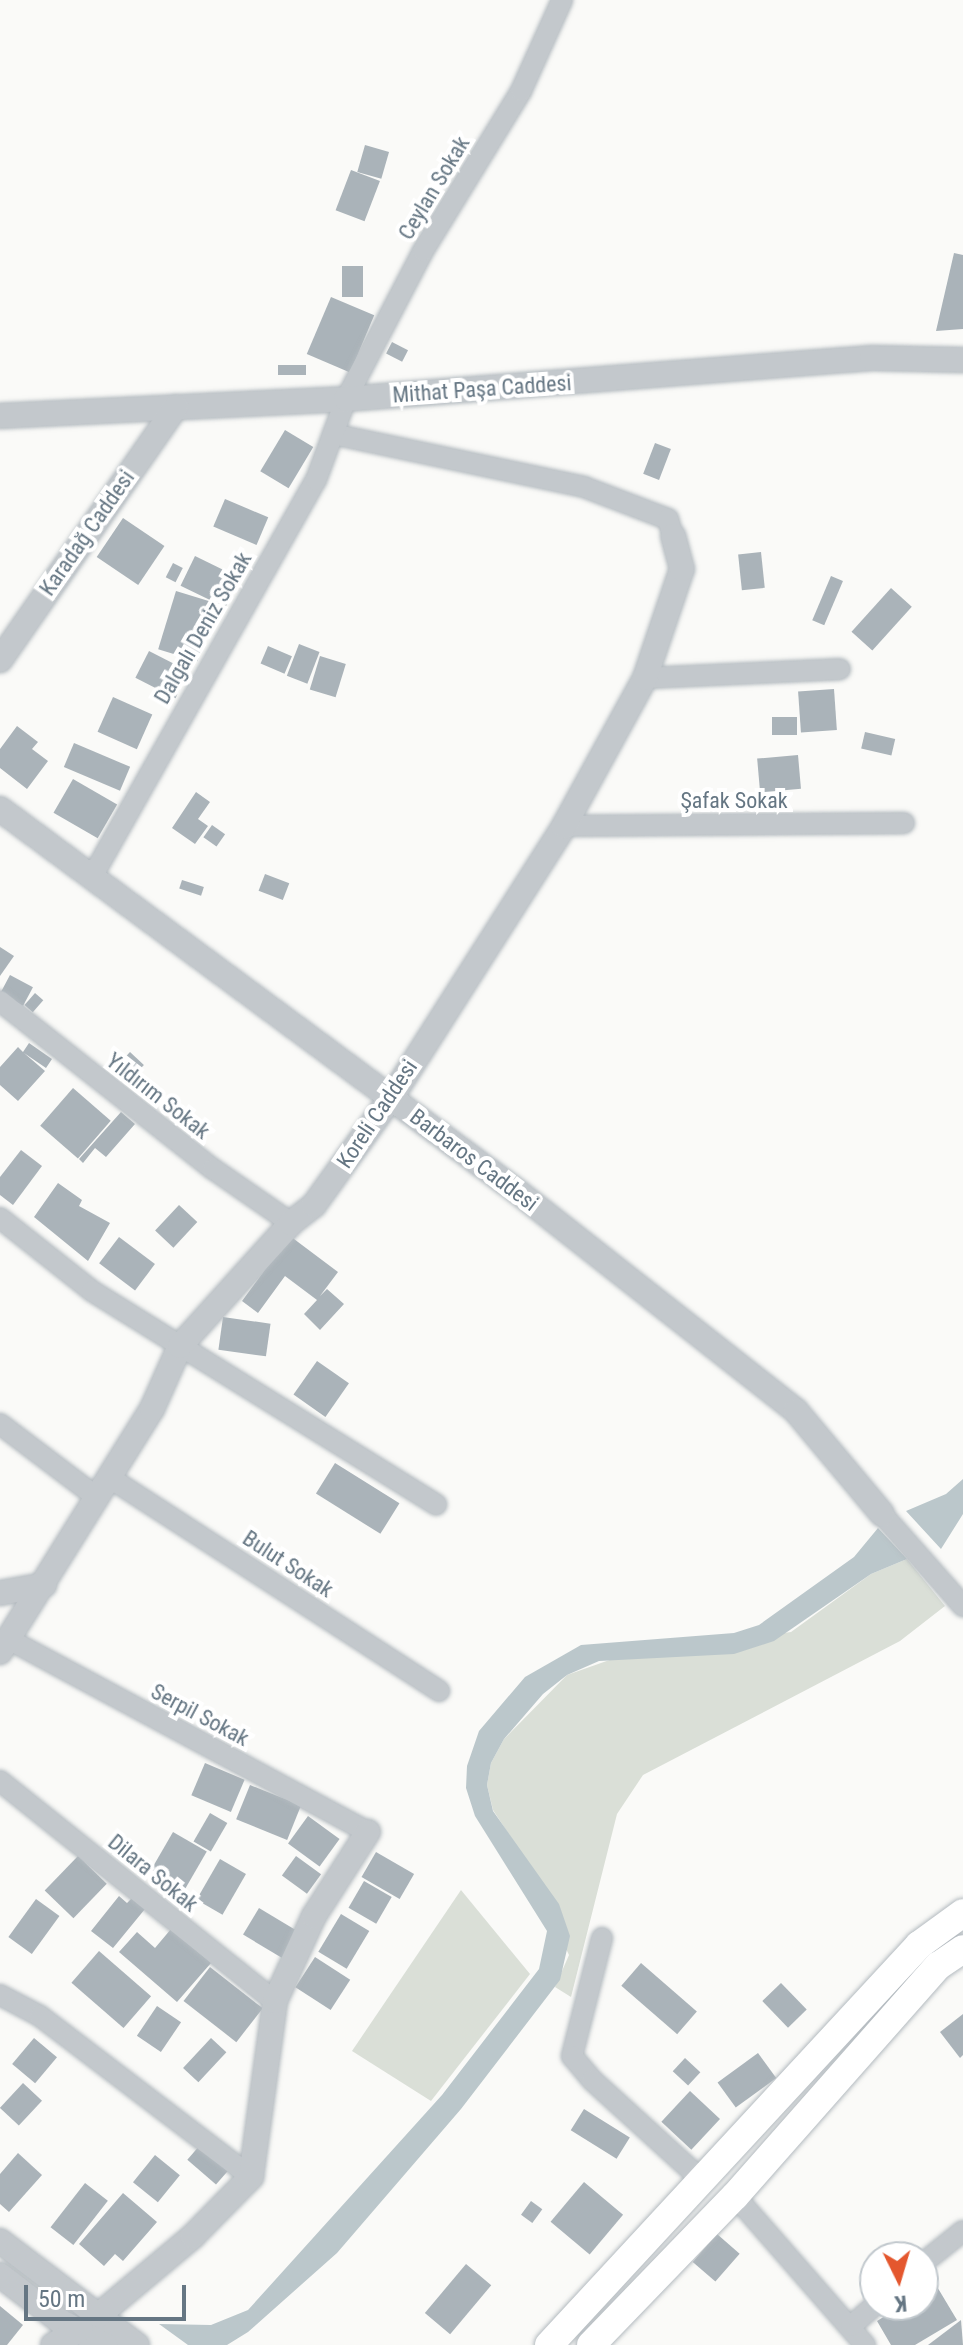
<!DOCTYPE html>
<meta charset="utf-8">
<style>
body{margin:0}
#map{position:relative;width:963px;height:2345px;overflow:hidden;background:#fafaf8;font-family:"Roboto Condensed",sans-serif}
div>[style]{position:absolute}
[style*='--x']{left:calc(var(--x)*1px);top:calc(var(--y)*1px);width:calc(var(--w)*1px);rotate:calc(var(--a)*1deg)}
.green>*{inset:0;background:#dadfd7}
.water>*{inset:0;background:#bbc7cb}
.building>*{inset:0;background:#aab3b9;transform-origin:0 0}
.roads{filter:drop-shadow(0 0 2px #b3babf) drop-shadow(0 0 2px #b3babf)}
.minor>*{height:20px;margin:-10px;padding:0 10px;transform-origin:10px;border-radius:10px;background:#c3c8cc}
.tertiary>*{height:24px;margin:-12px;padding:0 12px;transform-origin:12px;border-radius:12px;background:#c3c8cc}
.secondary>*{height:28px;margin:-14px;padding:0 14px;transform-origin:14px;border-radius:14px;background:#fff}
span{translate:-50% -50%;white-space:nowrap;text-align:center;line-height:1.15;-webkit-text-stroke:8px #fff;paint-order:stroke}
.street-label{font-size:22px;color:#657683}
.north{position:absolute;left:859px;top:2241px;width:80px;height:80px;box-sizing:border-box;background:#fff;border:2px solid #c1c8cd;border-radius:50%;rotate:175deg;font-size:22px;font-weight:700;line-height:32px;text-align:center;color:#657683}
.north::after{content:'';display:block;margin:auto;width:28px;height:36px;background:#e4572e;clip-path:polygon(50% 0,100% 100%,50% 72%,0 100%)}
.scale{position:absolute;left:24px;top:2285px;width:162px;height:36px;box-sizing:border-box;border:4px solid #657683;border-top:0;padding-left:10px;font-size:24px;line-height:28px;white-space:nowrap;color:#657683;-webkit-text-stroke:6px #fff;paint-order:stroke}
</style>
<div id="map">
<div class="green">
<div style="clip-path:polygon(907px 1559px,945px 1606px,900px 1641px,643px 1775px,617px 1814px,571px 1997px,555px 1987px,569px 1955px,514px 1842px,493px 1810px,487px 1785px,491px 1763px,504px 1739px,567px 1675px,618px 1657px,791px 1632px,871px 1574px)"></div>
<div style="clip-path:polygon(461px 1890px,530px 1974px,431px 2101px,352px 2051px)"></div>
</div>
<div class="water">
<div style="clip-path:polygon(963px 1479px,963px 1514px,941px 1549px,906px 1511px,946px 1494px)"></div>
<div style="clip-path:polygon(878px 1528px,907px 1559px,871px 1574px,774px 1641px,734px 1654px,599px 1661px,567px 1675px,543px 1694px,504px 1739px,491px 1763px,487px 1785px,493px 1811px,559px 1904px,570px 1936px,560px 1980px,461px 2109px,337px 2253px,248px 2332px,227px 2345px,188px 2345px,159px 2324px,211px 2325px,248px 2310px,442px 2095px,539px 1969px,547px 1931px,475px 1816px,466px 1788px,467px 1766px,479px 1731px,525px 1677px,581px 1645px,734px 1633px,759px 1625px,854px 1557px)"></div>
</div>
<div class="building">
<div style="left:365px;top:145px;width:25px;height:28px;rotate:16deg"></div>
<div style="left:351px;top:170px;width:31px;height:43px;rotate:21deg"></div>
<div style="clip-path:polygon(954px 253px,963px 255px,963px 329px,936px 331px)"></div>
<div style="left:342px;top:266px;width:21px;height:31px"></div>
<div style="left:331px;top:297px;width:47px;height:62px;rotate:23deg"></div>
<div style="left:392px;top:342px;width:18px;height:13px;rotate:27deg"></div>
<div style="left:306px;top:365px;width:10px;height:28px;rotate:90deg"></div>
<div style="left:285px;top:430px;width:33px;height:48px;rotate:31deg"></div>
<div style="left:655px;top:443px;width:17px;height:33px;rotate:21deg"></div>
<div style="left:225px;top:499px;width:47px;height:30px;rotate:23deg"></div>
<div style="left:123px;top:518px;width:50px;height:47px;rotate:34deg"></div>
<div style="left:761px;top:552px;width:36px;height:23px;rotate:84deg"></div>
<div style="left:195px;top:556px;width:50px;height:33px;rotate:26deg"></div>
<div style="left:173px;top:563px;width:11px;height:16px;rotate:27deg"></div>
<div style="left:831px;top:576px;width:13px;height:48px;rotate:23deg"></div>
<div style="left:891px;top:588px;width:28px;height:59px;rotate:42deg"></div>
<div style="left:176px;top:591px;width:41px;height:61px;rotate:17deg"></div>
<div style="left:299px;top:644px;width:22px;height:34px;rotate:21deg"></div>
<div style="left:268px;top:646px;width:26px;height:19px;rotate:23deg"></div>
<div style="left:149px;top:651px;width:45px;height:30px;rotate:27deg"></div>
<div style="left:320px;top:656px;width:27px;height:35px;rotate:17deg"></div>
<div style="left:834px;top:689px;width:41px;height:36px;rotate:86deg"></div>
<div style="left:113px;top:697px;width:43px;height:38px;rotate:24deg"></div>
<div style="left:797px;top:717px;width:18px;height:25px;rotate:90deg"></div>
<div style="clip-path:polygon(17px 726px,38px 742px,32px 749px,48px 761px,27px 789px,0 768px,0 749px)"></div>
<div style="left:865px;top:732px;width:31px;height:17px;rotate:13deg"></div>
<div style="left:74px;top:743px;width:61px;height:26px;rotate:23deg"></div>
<div style="left:798px;top:755px;width:34px;height:41px;rotate:85deg"></div>
<div style="left:73px;top:779px;width:51px;height:39px;rotate:30deg"></div>
<div style="clip-path:polygon(196px 792px,210px 802px,198px 819px,208px 826px,195px 844px,172px 828px)"></div>
<div style="left:212px;top:825px;width:16px;height:15px;rotate:35deg"></div>
<div style="left:265px;top:874px;width:26px;height:18px;rotate:21deg"></div>
<div style="left:182px;top:880px;width:23px;height:9px;rotate:18deg"></div>
<div style="clip-path:polygon(0 947px,14px 956px,0 976px)"></div>
<div style="left:10px;top:975px;width:26px;height:21px;rotate:28deg"></div>
<div style="left:35px;top:993px;width:11px;height:16px;rotate:41deg"></div>
<div style="clip-path:polygon(29px 1043px,52px 1059px,46px 1068px,24px 1053px,45px 1071px,18px 1101px,0 1085px,0 1067px,18px 1047px,23px 1052px)"></div>
<div style="left:130px;top:1052px;width:19px;height:18px;rotate:43deg"></div>
<div style="left:73px;top:1088px;width:50px;height:50px;rotate:41deg"></div>
<div style="clip-path:polygon(121px 1112px,135px 1124px,106px 1157px,95px 1148px,83px 1163px,79px 1159px)"></div>
<div style="clip-path:polygon(21px 1150px,42px 1166px,13px 1205px,0 1195px,0 1177px)"></div>
<div style="clip-path:polygon(58px 1183px,82px 1200px,79px 1206px,110px 1223px,88px 1261px,34px 1217px)"></div>
<div style="left:179px;top:1205px;width:25px;height:35px;rotate:43deg"></div>
<div style="clip-path:polygon(290px 1236px,338px 1272px,320px 1296px,327px 1289px,344px 1304px,320px 1330px,304px 1314px,317px 1300px,285px 1276px,258px 1313px,242px 1301px)"></div>
<div style="left:119px;top:1237px;width:45px;height:33px;rotate:37deg"></div>
<div style="left:223px;top:1317px;width:48px;height:33px;rotate:8deg"></div>
<div style="left:317px;top:1361px;width:39px;height:41px;rotate:35deg"></div>
<div style="left:335px;top:1463px;width:76px;height:36px;rotate:32deg"></div>
<div style="left:205px;top:1763px;width:43px;height:35px;rotate:23deg"></div>
<div style="left:250px;top:1785px;width:55px;height:37px;rotate:22deg"></div>
<div style="left:210px;top:1813px;width:20px;height:33px;rotate:30deg"></div>
<div style="left:308px;top:1816px;width:39px;height:34px;rotate:36deg"></div>
<div style="left:173px;top:1832px;width:39px;height:44px;rotate:30deg"></div>
<div style="left:376px;top:1852px;width:44px;height:29px;rotate:30deg"></div>
<div style="left:78px;top:1856px;width:40px;height:48px;rotate:44deg"></div>
<div style="left:296px;top:1856px;width:31px;height:24px;rotate:36deg"></div>
<div style="left:220px;top:1859px;width:30px;height:47px;rotate:30deg"></div>
<div style="left:364px;top:1881px;width:32px;height:31px;rotate:30deg"></div>
<div style="clip-path:polygon(119px 1896px,127px 1903px,132px 1898px,145px 1909px,113px 1948px,91px 1931px)"></div>
<div style="left:36px;top:1899px;width:29px;height:47px;rotate:36deg"></div>
<div style="left:259px;top:1908px;width:50px;height:31px;rotate:31deg"></div>
<div style="left:341px;top:1914px;width:33px;height:44px;rotate:31deg"></div>
<div style="clip-path:polygon(171px 1929px,211px 1963px,177px 2002px,119px 1952px,137px 1932px,155px 1948px)"></div>
<div style="left:99px;top:1951px;width:69px;height:42px;rotate:41deg"></div>
<div style="left:315px;top:1957px;width:42px;height:36px;rotate:33deg"></div>
<div style="left:641px;top:1963px;width:74px;height:30px;rotate:41deg"></div>
<div style="left:210px;top:1967px;width:67px;height:43px;rotate:38deg"></div>
<div style="left:781px;top:1983px;width:37px;height:26px;rotate:46deg"></div>
<div style="left:157px;top:2006px;width:29px;height:36px;rotate:34deg"></div>
<div style="clip-path:polygon(963px 2014px,963px 2055px,960px 2058px,940px 2032px)"></div>
<div style="left:34px;top:2038px;width:30px;height:34px;rotate:40deg"></div>
<div style="left:211px;top:2038px;width:21px;height:41px;rotate:43deg"></div>
<div style="left:758px;top:2053px;width:31px;height:50px;rotate:54deg"></div>
<div style="left:685px;top:2058px;width:21px;height:18px;rotate:43deg"></div>
<div style="left:23px;top:2083px;width:26px;height:34px;rotate:43deg"></div>
<div style="left:690px;top:2091px;width:41px;height:42px;rotate:43deg"></div>
<div style="left:584px;top:2109px;width:54px;height:25px;rotate:32deg"></div>
<div style="left:207px;top:2137px;width:38px;height:30px;rotate:41deg"></div>
<div style="clip-path:polygon(18px 2153px,42px 2175px,9px 2212px,0 2204px,0 2174px)"></div>
<div style="left:155px;top:2155px;width:32px;height:35px;rotate:39deg"></div>
<div style="left:584px;top:2182px;width:51px;height:52px;rotate:40deg"></div>
<div style="left:85px;top:2183px;width:29px;height:56px;rotate:38deg"></div>
<div style="clip-path:polygon(123px 2193px,157px 2222px,123px 2261px,115px 2254px,104px 2266px,79px 2244px)"></div>
<div style="left:531px;top:2201px;width:14px;height:17px;rotate:36deg"></div>
<div style="left:717px;top:2234px;width:30px;height:37px;rotate:41deg"></div>
<div style="left:466px;top:2264px;width:33px;height:64px;rotate:40deg"></div>
<div style="clip-path:polygon(933px 2280px,957px 2320px,915px 2345px,891px 2345px,877px 2321px,893px 2311px,892px 2305px,923px 2305px,923px 2286px)"></div>
<div style="clip-path:polygon(0 2306px,23px 2325px,7px 2345px,0 2345px)"></div>
<div style="clip-path:polygon(961px 2320px,963px 2345px,928px 2345px)"></div>
</div>
<div class="roads">
<div class="minor">
<div style="--x:333;--y:434;--w:257;--a:11.9"></div>
<div style="--x:584;--y:487;--w:90;--a:20.9"></div>
<div style="--x:668;--y:519;--w:18;--a:74"></div>
<div style="--x:645;--y:678;--w:195;--a:-2.6"></div>
<div style="--x:564;--y:826;--w:340;--a:-0.5"></div>
<div style="--x:92;--y:877;--w:456;--a:-60.6"></div>
<div style="--x:316;--y:480;--w:86;--a:-69.7"></div>
<div style="--x:346;--y:399;--w:167;--a:-62.5"></div>
<div style="--x:423;--y:251;--w:188;--a:-58.5"></div>
<div style="--x:521;--y:91;--w:100;--a:-65.7"></div>
<div style="--x:0;--y:1001;--w:271;--a:38.3"></div>
<div style="--x:213;--y:1169;--w:95;--a:34.7"></div>
<div style="--x:0;--y:1218;--w:117;--a:38.4"></div>
<div style="--x:92;--y:1291;--w:405;--a:31.8"></div>
<div style="--x:0;--y:1424;--w:123;--a:37.1"></div>
<div style="--x:110;--y:1478;--w:392;--a:32.9"></div>
<div style="--x:882;--y:1514;--w:123;--a:48.6"></div>
<div style="--x:10;--y:1640;--w:406;--a:28.2"></div>
<div style="--x:0;--y:1781;--w:352;--a:38.7"></div>
<div style="--x:602;--y:1938;--w:122;--a:104.3"></div>
<div style="--x:572;--y:2056;--w:31;--a:50"></div>
<div style="--x:592;--y:2080;--w:149;--a:42.3"></div>
<div style="--x:0;--y:1995;--w:45;--a:27.7"></div>
<div style="--x:40;--y:2016;--w:265;--a:37.3"></div>
<div style="--x:735;--y:2196;--w:198;--a:48.9"></div>
<div style="--x:923;--y:2263;--w:51;--a:-38.7"></div>
<div style="--x:851;--y:2326;--w:32;--a:-41"></div>
</div>
<div class="tertiary">
<div style="--x:0;--y:416;--w:346;--a:-2.8"></div>
<div style="--x:346;--y:399;--w:528;--a:-4.46"></div>
<div style="--x:872;--y:358;--w:91;--a:1.3"></div>
<div style="--x:0;--y:660;--w:308;--a:-55.2"></div>
<div style="--x:0;--y:809;--w:644;--a:36.48"></div>
<div style="--x:518;--y:1192;--w:354;--a:38.2"></div>
<div style="--x:796;--y:1411;--w:134;--a:50.1"></div>
<div style="--x:0;--y:1593;--w:45;--a:-10.3"></div>
<div style="--x:0;--y:1652;--w:287;--a:-58"></div>
<div style="--x:152;--y:1409;--w:69;--a:-66"></div>
<div style="--x:180;--y:1346;--w:166;--a:-47.9"></div>
<div style="--x:291;--y:1223;--w:29;--a:-38"></div>
<div style="--x:314;--y:1205;--w:132;--a:-54.3"></div>
<div style="--x:391;--y:1098;--w:322;--a:-57.5"></div>
<div style="--x:564;--y:826;--w:169;--a:-61.3"></div>
<div style="--x:645;--y:678;--w:115;--a:-71.3"></div>
<div style="--x:682;--y:569;--w:34;--a:-105"></div>
<div style="--x:0;--y:2241;--w:172;--a:37.2"></div>
<div style="--x:0;--y:2275;--w:76;--a:37.5"></div>
<div style="--x:60;--y:2321;--w:51;--a:28.1"></div>
<div style="--x:99;--y:2315;--w:123;--a:-40"></div>
<div style="--x:193;--y:2236;--w:83;--a:-45.5"></div>
<div style="--x:251;--y:2177;--w:178;--a:-82.2"></div>
<div style="--x:275;--y:2001;--w:94;--a:-65.4"></div>
<div style="--x:314;--y:1916;--w:100;--a:-57.3"></div>
<div style="--x:53;--y:2345;--w:32;--a:-30"></div>
</div>
<div class="secondary">
<div style="--x:549;--y:2345;--w:545;--a:-47.23"></div>
<div style="--x:919;--y:1945;--w:54;--a:-36"></div>
<div style="--x:591;--y:2345;--w:207;--a:-46"></div>
<div style="--x:735;--y:2196;--w:307;--a:-48.6"></div>
<div style="--x:938;--y:1966;--w:30;--a:-34"></div>
</div>
</div>
<div class="street-label">
<span style="left:434px;top:188px;rotate:-59deg">Ceylan Sokak</span>
<span style="left:482px;top:389px;rotate:-4deg">Mithat Paşa Caddesi</span>
<span style="left:87px;top:533px;rotate:-55deg">Karadağ Caddesi</span>
<span style="left:203px;top:628px;rotate:-60deg">Dalgalı Deniz Sokak</span>
<span style="left:734px;top:801px">Şafak Sokak</span>
<span style="left:158px;top:1096px;rotate:38deg">Yıldırım Sokak</span>
<span style="left:377px;top:1114px;rotate:-56deg">Koreli Caddesi</span>
<span style="left:474px;top:1160px;rotate:37deg">Barbaros Caddesi</span>
<span style="left:288px;top:1564px;rotate:33deg">Bulut Sokak</span>
<span style="left:200px;top:1715px;rotate:28deg">Serpil Sokak</span>
<span style="left:153px;top:1873px;rotate:39deg">Dilara Sokak</span>
</div>
<div class="north">K</div>
<div class="scale">50 m</div>
</div>
